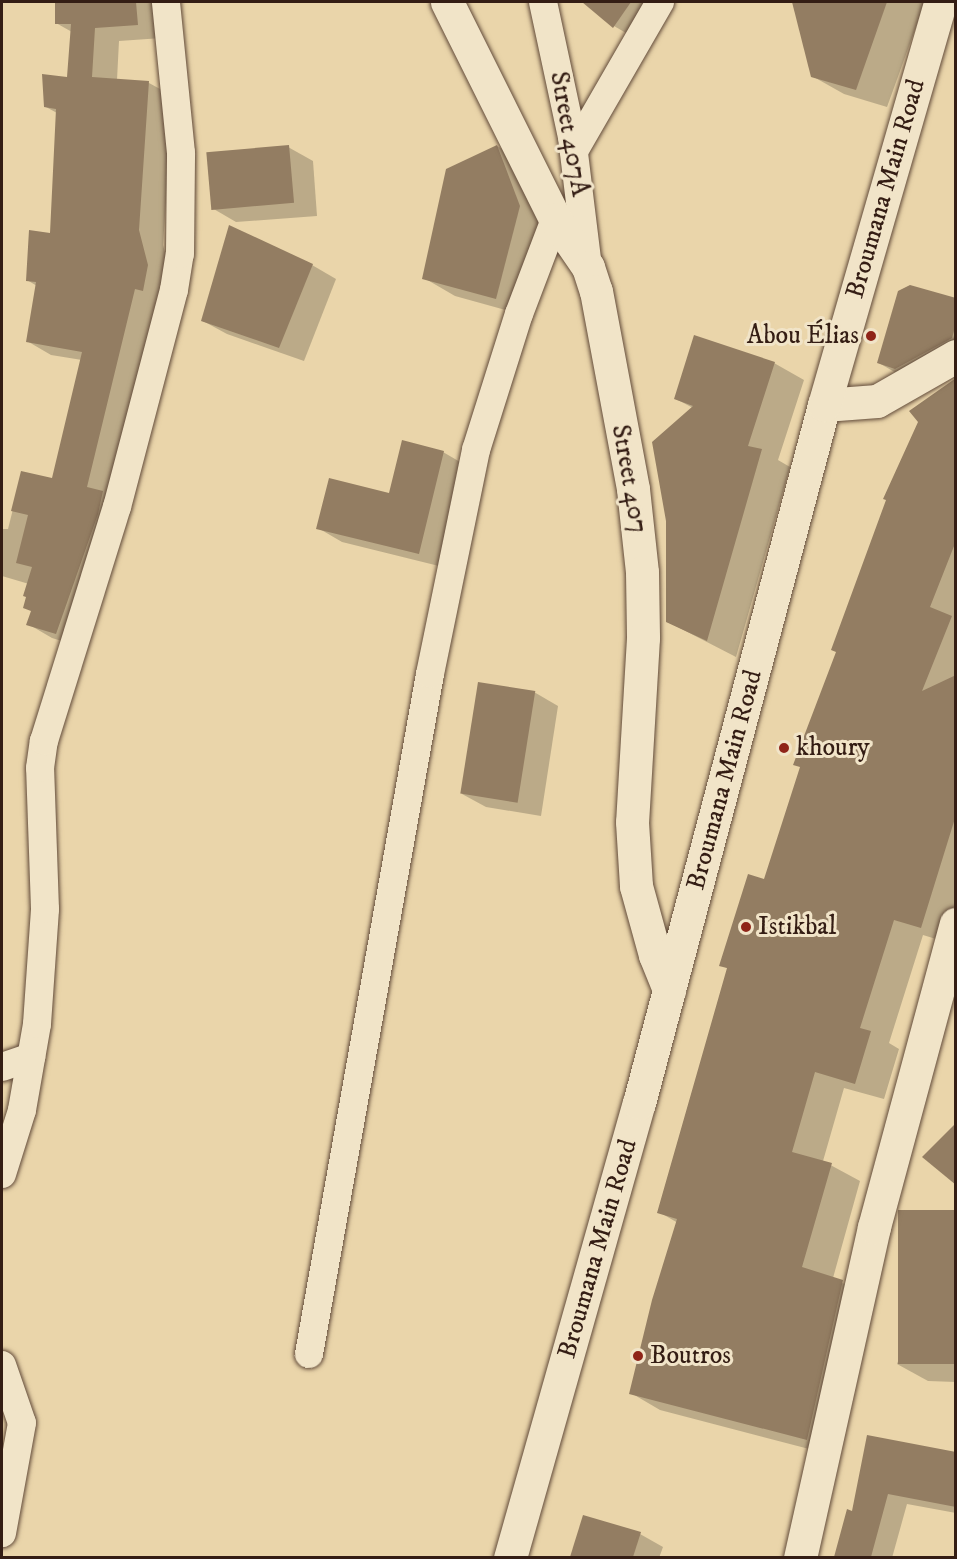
<!DOCTYPE html>
<meta charset="utf-8">
<style>
body{margin:0}
#map{position:relative;width:957px;height:1559px;overflow:hidden;background:#ead5aa;font-family:"IM FELL DW Pica",serif}
div>[style]{position:absolute}
[style*='--x']{left:calc(var(--x)*1px);top:calc(var(--y)*1px);width:calc(var(--w)*1px);rotate:calc(var(--a)*1deg)}
.shadow>*{inset:0;background:#0003}
.building>*{inset:0;background:#937d62;transform-origin:0 0}
.roads{filter:drop-shadow(0 0 2px #624b3a) drop-shadow(0 0 2px #624b3a)}
.street>*{height:28px;margin:-14px;padding:0 14px;transform-origin:14px;border-radius:14px;background:#f1e4c8}
.secondary>*{height:33px;margin:-16.5px;padding:0 16.5px;transform-origin:16.5px;border-radius:16.5px;background:#f1e4c8}
.dots>*{width:16px;height:16px;translate:-50% -50%;box-sizing:border-box;border:3px solid #f1e4c8;border-radius:50%}
span{translate:-50% -50%;white-space:nowrap;text-align:center;line-height:1.15;-webkit-text-stroke:6px #f1e4c8;paint-order:stroke}
.street-label{font-size:26px;color:#341d14}
.poi-label{font-size:26px;color:#341d14}
.right{translate:-100% -50%;text-align:right}
.left{translate:0 -50%;text-align:left}
.frame{position:absolute;inset:0;border:3px solid #341d14;pointer-events:none}
</style>
<div id="map">
<div class="shadow">
<div style="clip-path:polygon(56px 2px,159px 2px,162px 38px,119px 41px,117px 80px,149px 83px,173px 96px,163px 245px,172px 279px,81px 647px,52px 638px,28px 624px,32px 611px,29px 584px,2px 576px,2px 529px,8px 529px,22px 473px,53px 480px,82px 360px,51px 355px,27px 341px,37px 286px,27px 280px,51px 235px,57px 113px,46px 107px,69px 78px,72px 32px,56px 23px)"></div>
<div style="clip-path:polygon(585px 2px,674px 2px,645px 44px,614px 26px)"></div>
<div style="clip-path:polygon(793px 2px,925px 2px,887px 107px,844px 94px,812px 76px)"></div>
<div style="clip-path:polygon(497px 146px,528px 164px,551px 225px,527px 316px,455px 296px,424px 278px)"></div>
<div style="clip-path:polygon(288px 147px,313px 161px,317px 216px,236px 222px,212px 208px)"></div>
<div style="clip-path:polygon(312px 265px,336px 279px,304px 361px,227px 334px,203px 321px)"></div>
<div style="clip-path:polygon(956px 299px,956px 362px,903px 377px,879px 363px)"></div>
<div style="clip-path:polygon(774px 363px,804px 380px,778px 460px,790px 467px,736px 657px,668px 622px,693px 408px,676px 399px)"></div>
<div style="clip-path:polygon(956px 381px,956px 924px,949px 943px,923px 935px,889px 1043px,899px 1049px,884px 1099px,844px 1088px,823px 1161px,860px 1181px,833px 1278px,871px 1298px,836px 1456px,660px 1410px,631px 1393px,678px 1223px,659px 1212px,729px 969px,721px 965px,765px 881px)"></div>
<div style="clip-path:polygon(443px 452px,467px 466px,443px 567px,342px 542px,318px 528px,390px 495px)"></div>
<div style="clip-path:polygon(534px 692px,558px 706px,541px 816px,486px 807px,462px 794px)"></div>
<div style="clip-path:polygon(956px 1211px,956px 1382px,928px 1381px,897px 1364px)"></div>
<div style="clip-path:polygon(956px 1453px,956px 1513px,907px 1504px,892px 1558px,836px 1558px,848px 1511px,854px 1513px)"></div>
<div style="clip-path:polygon(584px 1517px,640px 1534px,663px 1547px,659px 1558px,572px 1558px)"></div>
</div>
<div class="building">
<div style="clip-path:polygon(55px 2px,136px 2px,138px 25px,95px 28px,92px 77px,149px 81px,139px 230px,148px 265px,143px 291px,135px 289px,87px 487px,103px 491px,98px 514px,56px 634px,26px 625px,31px 611px,23px 608px,26px 597px,23px 596px,32px 567px,16px 563px,28px 515px,11px 511px,21px 471px,52px 478px,82px 352px,26px 342px,36px 282px,26px 281px,29px 230px,50px 233px,56px 109px,44px 107px,42px 74px,67px 77px,71px 24px,55px 24px)"></div>
<div style="clip-path:polygon(582px 2px,631px 2px,613px 28px)"></div>
<div style="clip-path:polygon(792px 2px,887px 2px,856px 90px,811px 77px)"></div>
<div style="left:289px;top:145px;width:58px;height:83px;rotate:85deg"></div>
<div style="clip-path:polygon(497px 145px,520px 206px,496px 299px,422px 279px,446px 169px)"></div>
<div style="clip-path:polygon(229px 225px,313px 264px,279px 348px,201px 321px)"></div>
<div style="clip-path:polygon(910px 285px,956px 298px,956px 324px,952px 338px,895px 369px,877px 363px,898px 291px)"></div>
<div style="clip-path:polygon(694px 335px,775px 362px,748px 446px,762px 449px,707px 641px,666px 622px,666px 521px,652px 442px,693px 406px,674px 399px)"></div>
<div style="clip-path:polygon(956px 378px,956px 541px,930px 607px,952px 616px,922px 691px,956px 675px,956px 815px,921px 928px,894px 920px,860px 1028px,871px 1031px,855px 1084px,815px 1072px,792px 1152px,832px 1163px,802px 1267px,843px 1280px,807px 1440px,629px 1394px,652px 1300px,677px 1219px,657px 1213px,727px 968px,719px 966px,748px 874px,764px 879px,800px 767px,793px 765px,836px 652px,831px 650px,886px 500px,883px 499px,918px 422px,909px 411px)"></div>
<div style="clip-path:polygon(402px 440px,444px 451px,419px 554px,316px 529px,329px 478px,389px 493px)"></div>
<div style="left:478px;top:682px;width:58px;height:113px;rotate:9deg"></div>
<div style="clip-path:polygon(956px 1123px,956px 1185px,922px 1157px)"></div>
<div style="left:898px;top:1210px;width:58px;height:154px"></div>
<div style="clip-path:polygon(867px 1435px,956px 1452px,956px 1507px,888px 1494px,871px 1557px,834px 1557px,847px 1509px,852px 1511px)"></div>
<div style="clip-path:polygon(583px 1515px,641px 1532px,633px 1557px,570px 1557px)"></div>
</div>
<div class="roads">
<div class="street">
<div style="--x:543;--y:2;--w:138;--a:77.9"></div>
<div style="--x:572;--y:137;--w:131;--a:83"></div>
<div style="--x:574;--y:151;--w:172;--a:-60"></div>
<div style="--x:2;--y:1067;--w:31;--a:-19"></div>
<div style="--x:2;--y:1174;--w:67;--a:-72.6"></div>
<div style="--x:22;--y:1110;--w:87;--a:-80.1"></div>
<div style="--x:37;--y:1024;--w:115;--a:-86"></div>
<div style="--x:45;--y:909;--w:141;--a:-92"></div>
<div style="--x:40;--y:768;--w:27;--a:-82"></div>
<div style="--x:44;--y:741;--w:245;--a:-72.7"></div>
<div style="--x:117;--y:507;--w:224;--a:-75.3"></div>
<div style="--x:174;--y:290;--w:36;--a:-81"></div>
<div style="--x:180;--y:254;--w:101;--a:-89.4"></div>
<div style="--x:181;--y:153;--w:152;--a:-95.7"></div>
<div style="--x:309;--y:1354;--w:691;--a:-79.91"></div>
<div style="--x:430;--y:674;--w:229;--a:-78.4"></div>
<div style="--x:476;--y:450;--w:143;--a:-72.5"></div>
<div style="--x:519;--y:314;--w:102;--a:-69.2"></div>
<div style="--x:2;--y:1365;--w:61;--a:71"></div>
<div style="--x:22;--y:1423;--w:112;--a:100.3"></div>
</div>
<div class="secondary">
<div style="--x:447;--y:2;--w:242;--a:63.5"></div>
<div style="--x:555;--y:219;--w:58;--a:55.5"></div>
<div style="--x:588;--y:267;--w:25;--a:72"></div>
<div style="--x:596;--y:291;--w:201;--a:79.4"></div>
<div style="--x:633;--y:489;--w:83;--a:83.8"></div>
<div style="--x:642;--y:572;--w:66;--a:89.1"></div>
<div style="--x:643;--y:638;--w:184;--a:93.4"></div>
<div style="--x:632;--y:822;--w:64;--a:86.4"></div>
<div style="--x:636;--y:886;--w:72;--a:74.6"></div>
<div style="--x:655;--y:955;--w:38;--a:68"></div>
<div style="--x:824;--y:405;--w:53;--a:-4.3"></div>
<div style="--x:877;--y:401;--w:91;--a:-29.7"></div>
<div style="--x:510;--y:1558;--w:473;--a:-74.2"></div>
<div style="--x:639;--y:1103;--w:722;--a:-75.16"></div>
<div style="--x:824;--y:405;--w:419;--a:-73.9"></div>
<div style="--x:800;--y:1558;--w:339;--a:-77.4"></div>
<div style="--x:874;--y:1227;--w:314;--a:-74.9"></div>
</div>
</div>
<div class="dots">
<div style="left:871px;top:336px;background:#8f2418"></div>
<div style="left:784px;top:748px;background:#8f2418"></div>
<div style="left:746px;top:927px;background:#8f2418"></div>
<div style="left:638px;top:1356px;background:#8f2418"></div>
</div>
<div class="street-label">
<span style="left:569px;top:134px;rotate:80deg">Street 407A</span>
<span style="left:886px;top:189px;rotate:-74deg">Broumana Main Road</span>
<span style="left:629px;top:479px;rotate:80deg">Street 407</span>
<span style="left:725px;top:780px;rotate:-75deg">Broumana Main Road</span>
<span style="left:598px;top:1249px;rotate:-74deg">Broumana Main Road</span>
</div>
<div class="poi-label">
<span class="right" style="left:859px;top:336px">Abou Élias</span>
<span class="left" style="left:796px;top:748px">khoury</span>
<span class="left" style="left:758px;top:927px">Istikbal</span>
<span class="left" style="left:650px;top:1356px">Boutros</span>
</div>
<div class="frame"></div>
</div>
